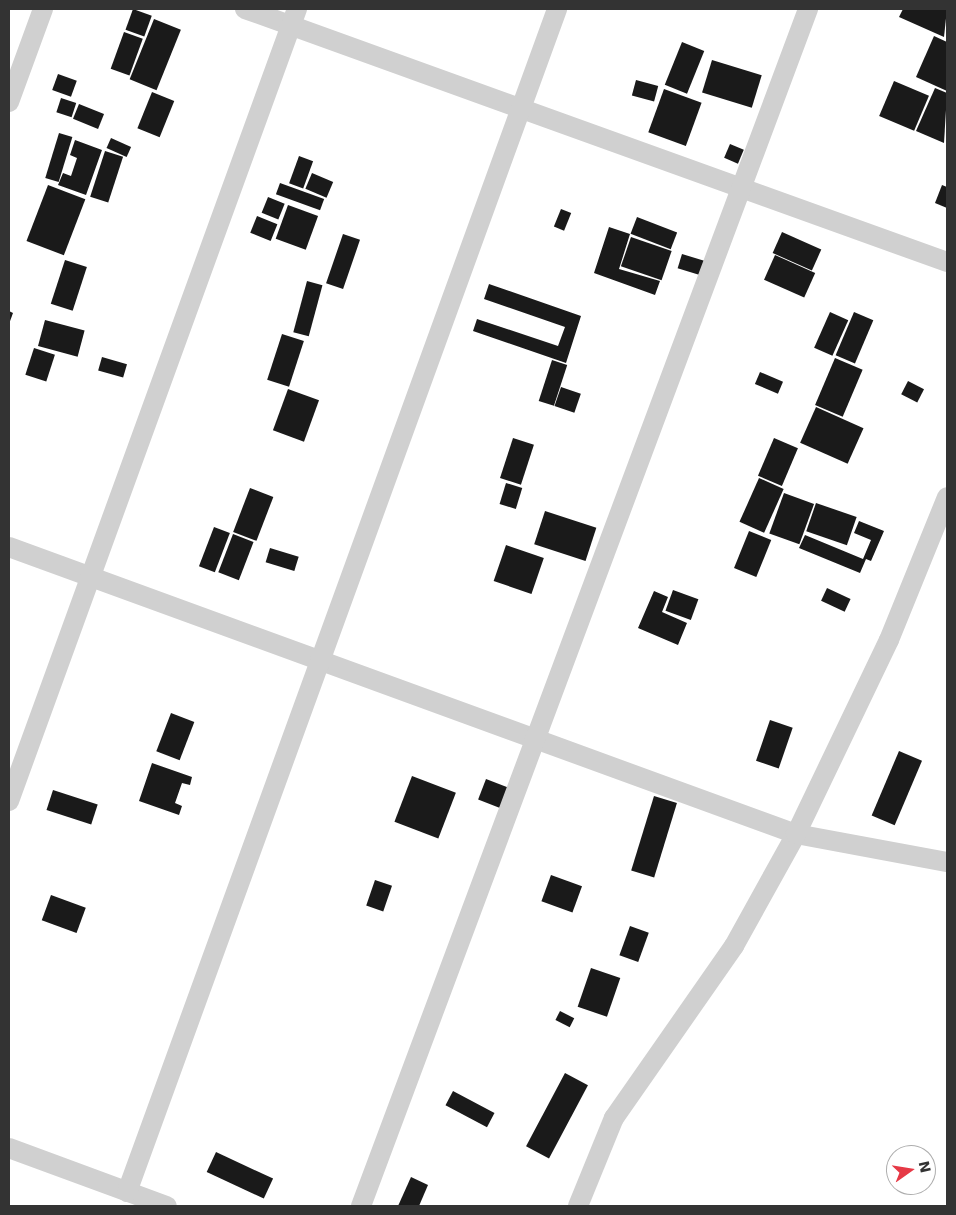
<!DOCTYPE html>
<style>
body{margin:0}
#map{position:relative;width:956px;height:1215px;overflow:hidden;background:#fff;font-family:"DejaVu Sans",sans-serif}
div>[style]{position:absolute}
[style*='--x']{left:calc(var(--x)*1px);top:calc(var(--y)*1px);width:calc(var(--w)*1px);rotate:calc(var(--a)*1deg)}
.building>*{inset:0;background:#1a1a1a;transform-origin:0 0}
.minor>*{height:20px;margin:-10px;padding:0 10px;transform-origin:10px;border-radius:10px;background:#d0d0d0}
span{translate:-50% -50%;white-space:nowrap;text-align:center;line-height:1.15;-webkit-text-stroke:5px #fff;paint-order:stroke}
.frame{position:absolute;inset:0;border:10px solid #333;pointer-events:none}
.north{position:absolute;left:886px;top:1145px;width:50px;height:50px;box-sizing:border-box;background:#fff;border:1px solid #adadad;border-radius:50%;rotate:77deg;font-size:14px;font-weight:700;line-height:20px;text-align:center;color:#333}
.north::after{content:'';display:block;margin:auto;width:18px;height:22px;background:#e63946;clip-path:polygon(50% 0,100% 100%,50% 72%,0 100%)}
</style>
<div id="map">
<div class="building">
<div style="left:133px;top:9px;width:20px;height:22px;rotate:20deg"></div>
<div style="clip-path:polygon(903px 9px,947px 9px,944px 37px,899px 17px)"></div>
<div style="left:154px;top:19px;width:29px;height:65px;rotate:22deg"></div>
<div style="left:124px;top:32px;width:20px;height:39px;rotate:20deg"></div>
<div style="clip-path:polygon(934px 36px,947px 42px,947px 91px,916px 77px)"></div>
<div style="left:682px;top:42px;width:24px;height:46px;rotate:22deg"></div>
<div style="left:712px;top:60px;width:52px;height:34px;rotate:17deg"></div>
<div style="left:58px;top:74px;width:20px;height:17px;rotate:20deg"></div>
<div style="left:636px;top:80px;width:23px;height:16px;rotate:15deg"></div>
<div style="left:894px;top:81px;width:38px;height:38px;rotate:23deg"></div>
<div style="clip-path:polygon(935px 88px,947px 93px,944px 143px,916px 131px)"></div>
<div style="left:664px;top:89px;width:40px;height:46px;rotate:20deg"></div>
<div style="left:152px;top:92px;width:24px;height:39px;rotate:22deg"></div>
<div style="left:61px;top:98px;width:16px;height:15px;rotate:18deg"></div>
<div style="left:79px;top:104px;width:27px;height:16px;rotate:22deg"></div>
<div style="left:59px;top:133px;width:14px;height:47px;rotate:17deg"></div>
<div style="left:111px;top:138px;width:22px;height:11px;rotate:24deg"></div>
<div style="clip-path:polygon(75px 140px,102px 150px,86px 195px,58px 185px,63px 173px,71px 176px,77px 158px,70px 155px)"></div>
<div style="left:730px;top:144px;width:15px;height:15px;rotate:23deg"></div>
<div style="left:105px;top:151px;width:19px;height:48px;rotate:18deg"></div>
<div style="left:299px;top:156px;width:15px;height:29px;rotate:20deg"></div>
<div style="left:312px;top:173px;width:23px;height:17px;rotate:23deg"></div>
<div style="left:280px;top:183px;width:47px;height:12px;rotate:20deg"></div>
<div style="left:48px;top:185px;width:40px;height:60px;rotate:21deg"></div>
<div style="clip-path:polygon(942px 185px,947px 187px,947px 208px,935px 203px)"></div>
<div style="left:268px;top:197px;width:18px;height:17px;rotate:22deg"></div>
<div style="left:288px;top:205px;width:32px;height:36px;rotate:20deg"></div>
<div style="left:561px;top:209px;width:11px;height:19px;rotate:22deg"></div>
<div style="left:257px;top:216px;width:22px;height:18px;rotate:22deg"></div>
<div style="left:637px;top:217px;width:43px;height:18px;rotate:21deg"></div>
<div style="clip-path:polygon(609px 227px,630px 234px,619px 269px,660px 281px,655px 295px,594px 273px)"></div>
<div style="left:782px;top:232px;width:43px;height:23px;rotate:24deg"></div>
<div style="left:343px;top:234px;width:18px;height:52px;rotate:19deg"></div>
<div style="left:631px;top:237px;width:43px;height:31px;rotate:19deg"></div>
<div style="left:682px;top:254px;width:24px;height:15px;rotate:17deg"></div>
<div style="left:775px;top:255px;width:44px;height:27px;rotate:24deg"></div>
<div style="left:65px;top:260px;width:23px;height:46px;rotate:18deg"></div>
<div style="left:307px;top:281px;width:16px;height:53px;rotate:15deg"></div>
<div style="clip-path:polygon(489px 284px,581px 316px,566px 363px,473px 331px,477px 319px,558px 346px,565px 327px,484px 299px)"></div>
<div style="clip-path:polygon(9px 311px,13px 313px,9px 324px)"></div>
<div style="left:830px;top:312px;width:20px;height:39px;rotate:24deg"></div>
<div style="left:854px;top:312px;width:21px;height:47px;rotate:23deg"></div>
<div style="left:45px;top:320px;width:41px;height:27px;rotate:15deg"></div>
<div style="left:282px;top:334px;width:23px;height:48px;rotate:18deg"></div>
<div style="left:34px;top:348px;width:22px;height:28px;rotate:18deg"></div>
<div style="left:102px;top:357px;width:26px;height:14px;rotate:16deg"></div>
<div style="left:835px;top:358px;width:30px;height:51px;rotate:23deg"></div>
<div style="left:552px;top:360px;width:16px;height:43px;rotate:18deg"></div>
<div style="left:760px;top:372px;width:25px;height:13px;rotate:23deg"></div>
<div style="left:908px;top:381px;width:18px;height:15px;rotate:27deg"></div>
<div style="left:561px;top:387px;width:21px;height:20px;rotate:19deg"></div>
<div style="left:288px;top:389px;width:33px;height:44px;rotate:20deg"></div>
<div style="left:816px;top:407px;width:52px;height:39px;rotate:24deg"></div>
<div style="left:513px;top:438px;width:22px;height:42px;rotate:18deg"></div>
<div style="left:774px;top:438px;width:26px;height:41px;rotate:23deg"></div>
<div style="left:759px;top:478px;width:27px;height:48px;rotate:24deg"></div>
<div style="left:506px;top:483px;width:17px;height:22px;rotate:17deg"></div>
<div style="left:250px;top:488px;width:25px;height:47px;rotate:21deg"></div>
<div style="left:784px;top:493px;width:32px;height:43px;rotate:20deg"></div>
<div style="left:816px;top:503px;width:43px;height:30px;rotate:19deg"></div>
<div style="left:545px;top:511px;width:54px;height:35px;rotate:18deg"></div>
<div style="clip-path:polygon(859px 521px,884px 531px,871px 561px,866px 559px,860px 573px,799px 548px,805px 535px,863px 559px,871px 540px,854px 533px)"></div>
<div style="left:214px;top:527px;width:17px;height:42px;rotate:21deg"></div>
<div style="left:749px;top:531px;width:24px;height:40px;rotate:22deg"></div>
<div style="left:233px;top:534px;width:22px;height:41px;rotate:21deg"></div>
<div style="left:506px;top:545px;width:40px;height:38px;rotate:19deg"></div>
<div style="left:270px;top:548px;width:30px;height:15px;rotate:17deg"></div>
<div style="left:827px;top:588px;width:26px;height:14px;rotate:25deg"></div>
<div style="left:673px;top:590px;width:27px;height:22px;rotate:20deg"></div>
<div style="clip-path:polygon(654px 591px,668px 597px,662px 612px,687px 623px,678px 645px,638px 628px)"></div>
<div style="left:171px;top:713px;width:25px;height:41px;rotate:21deg"></div>
<div style="left:770px;top:720px;width:24px;height:43px;rotate:19deg"></div>
<div style="left:899px;top:751px;width:25px;height:70px;rotate:23deg"></div>
<div style="clip-path:polygon(152px 763px,192px 777px,190px 785px,182px 783px,175px 803px,182px 806px,179px 815px,139px 801px)"></div>
<div style="left:412px;top:776px;width:47px;height:49px;rotate:21deg"></div>
<div style="left:486px;top:779px;width:31px;height:22px;rotate:21deg"></div>
<div style="left:53px;top:790px;width:47px;height:21px;rotate:18deg"></div>
<div style="left:654px;top:796px;width:24px;height:78px;rotate:17deg"></div>
<div style="left:551px;top:875px;width:33px;height:28px;rotate:20deg"></div>
<div style="left:375px;top:880px;width:18px;height:27px;rotate:19deg"></div>
<div style="left:51px;top:895px;width:37px;height:27px;rotate:20deg"></div>
<div style="left:630px;top:926px;width:20px;height:31px;rotate:20deg"></div>
<div style="left:591px;top:968px;width:31px;height:41px;rotate:19deg"></div>
<div style="left:560px;top:1011px;width:16px;height:10px;rotate:27deg"></div>
<div style="left:565px;top:1073px;width:26px;height:83px;rotate:28deg"></div>
<div style="left:453px;top:1091px;width:47px;height:16px;rotate:28deg"></div>
<div style="left:216px;top:1152px;width:63px;height:22px;rotate:25deg"></div>
<div style="clip-path:polygon(411px 1177px,428px 1185px,419px 1206px,398px 1206px)"></div>
</div>
<div class="minor">
<div style="--x:245;--y:9;--w:746;--a:19.82"></div>
<div style="--x:9;--y:102;--w:99;--a:-69.9"></div>
<div style="--x:9;--y:547;--w:838;--a:20.04"></div>
<div style="--x:796;--y:834;--w:154;--a:10.5"></div>
<div style="--x:9;--y:801;--w:843;--a:-70.02"></div>
<div style="--x:9;--y:1148;--w:168;--a:20.2"></div>
<div style="--x:127;--y:1192;--w:1259;--a:-70.02"></div>
<div style="--x:361;--y:1206;--w:1278;--a:-69.52"></div>
<div style="--x:578;--y:1206;--w:95;--a:-67.8"></div>
<div style="--x:614;--y:1118;--w:210;--a:-55.1"></div>
<div style="--x:734;--y:946;--w:128;--a:-61"></div>
<div style="--x:796;--y:834;--w:215;--a:-64.4"></div>
<div style="--x:889;--y:640;--w:154;--a:-67.9"></div>
</div>
<div class="frame"></div>
<div class="north">N</div>
</div>
